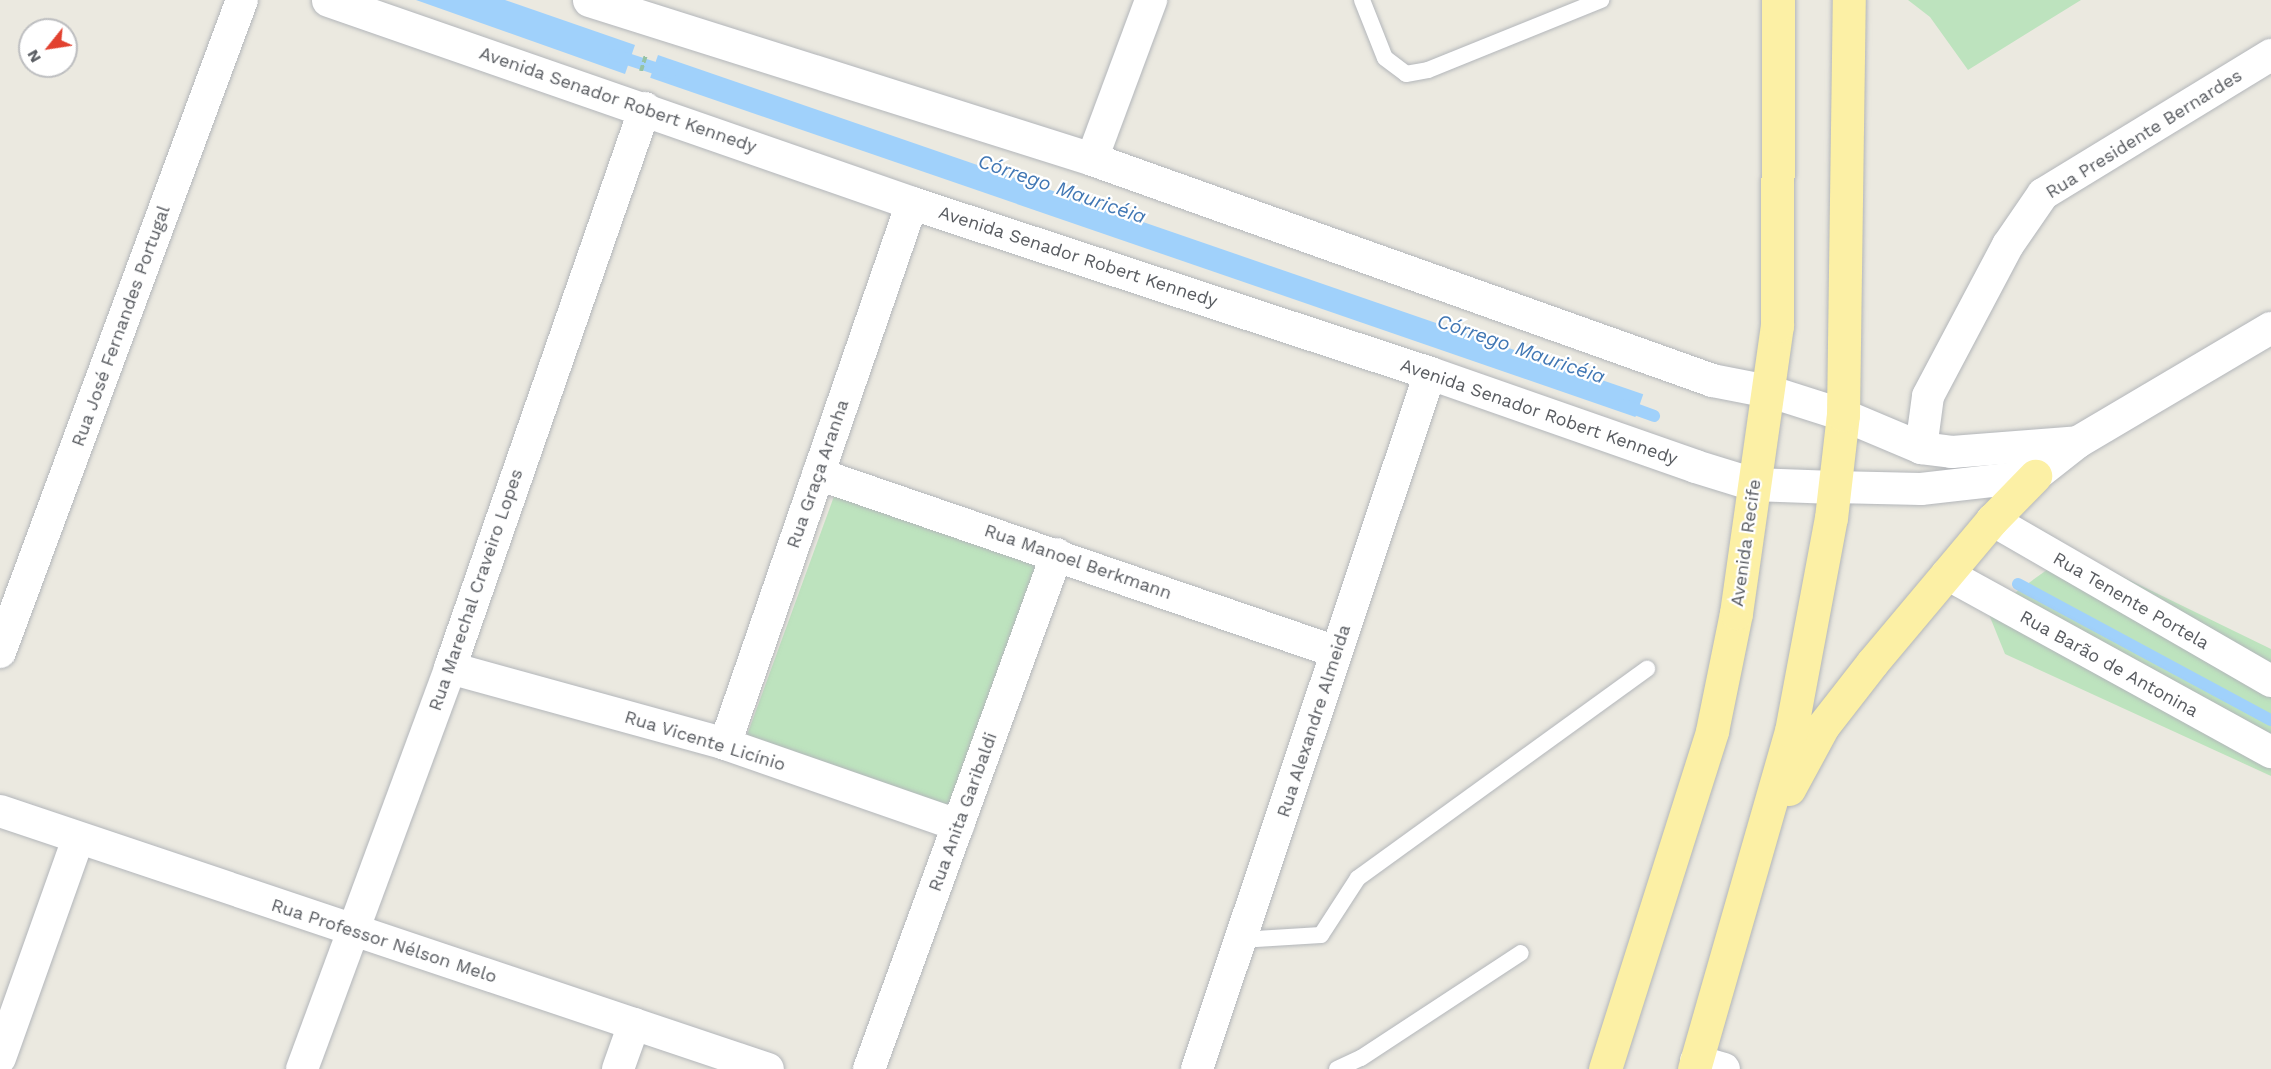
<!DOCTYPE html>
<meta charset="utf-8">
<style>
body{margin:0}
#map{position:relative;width:2271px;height:1069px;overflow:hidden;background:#ebe9e0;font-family:"Work Sans",sans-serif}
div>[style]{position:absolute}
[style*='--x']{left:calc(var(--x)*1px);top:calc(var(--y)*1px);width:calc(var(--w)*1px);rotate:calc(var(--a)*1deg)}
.green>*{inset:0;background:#bde3be;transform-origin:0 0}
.water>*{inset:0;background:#a0d1fb;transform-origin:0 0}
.stream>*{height:12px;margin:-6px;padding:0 6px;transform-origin:6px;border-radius:6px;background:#a0d1fb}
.path>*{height:4px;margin-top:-2px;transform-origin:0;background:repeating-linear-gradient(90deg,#96c3a4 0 6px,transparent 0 9px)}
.roads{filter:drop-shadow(0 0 2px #b3b6ba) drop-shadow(0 0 2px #b3b6ba)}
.service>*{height:16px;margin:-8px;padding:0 8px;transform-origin:8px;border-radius:8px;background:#fff}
.minor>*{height:32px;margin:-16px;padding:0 16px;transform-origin:16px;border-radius:16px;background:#fff}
.tertiary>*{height:33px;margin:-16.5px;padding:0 16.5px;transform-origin:16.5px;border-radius:16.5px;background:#fff}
.primary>*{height:33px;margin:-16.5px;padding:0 16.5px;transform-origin:16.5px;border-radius:16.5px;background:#fcf0a5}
span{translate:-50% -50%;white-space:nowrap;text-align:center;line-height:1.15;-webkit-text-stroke:4.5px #fff;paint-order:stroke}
.street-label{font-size:18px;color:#595c61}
.water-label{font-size:20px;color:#4177b4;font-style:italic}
.north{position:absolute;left:18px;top:18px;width:60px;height:60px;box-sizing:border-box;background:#fff;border:2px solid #bdbec0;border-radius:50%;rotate:240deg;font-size:16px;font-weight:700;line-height:24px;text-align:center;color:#595c61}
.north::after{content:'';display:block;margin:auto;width:21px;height:27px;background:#e2412f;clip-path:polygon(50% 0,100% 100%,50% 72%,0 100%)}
</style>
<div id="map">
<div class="green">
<div style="clip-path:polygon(1908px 0,2081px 0,1968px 70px,1930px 17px)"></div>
<div style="left:837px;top:488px;width:214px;height:264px;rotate:20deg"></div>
<div style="clip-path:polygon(2072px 552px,2271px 649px,2271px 776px,2005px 654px,1988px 612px)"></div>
</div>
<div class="water">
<div style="clip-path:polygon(416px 0,505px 0,635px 45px,625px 74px)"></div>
<div style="left:658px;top:55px;width:1042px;height:24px;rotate:19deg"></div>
</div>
<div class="stream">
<div style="--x:615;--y:55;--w:58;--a:18.1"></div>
<div style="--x:1624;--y:405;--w:32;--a:20"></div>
<div style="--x:2018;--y:584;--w:287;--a:28.3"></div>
</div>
<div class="path">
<div style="--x:641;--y:71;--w:17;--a:-73"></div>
</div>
<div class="roads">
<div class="service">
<div style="--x:1362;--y:0;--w:62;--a:68.4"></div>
<div style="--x:1385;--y:58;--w:26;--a:37"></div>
<div style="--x:1406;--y:74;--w:22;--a:-10"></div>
<div style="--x:1428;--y:70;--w:187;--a:-22"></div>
<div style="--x:1256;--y:939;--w:65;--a:-3.5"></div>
<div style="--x:1321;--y:935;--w:68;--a:-57"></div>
<div style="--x:1358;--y:878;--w:357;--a:-35.9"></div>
<div style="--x:1337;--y:1069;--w:26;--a:-25"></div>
<div style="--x:1361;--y:1058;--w:191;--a:-33.3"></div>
</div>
<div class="minor">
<div style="--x:1092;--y:159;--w:170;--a:-69.6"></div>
<div style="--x:1768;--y:391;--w:79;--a:17.7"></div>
<div style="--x:1843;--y:415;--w:85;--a:22.9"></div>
<div style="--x:1921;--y:448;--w:31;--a:7"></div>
<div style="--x:1952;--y:452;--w:126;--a:-4.5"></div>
<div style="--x:1921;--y:448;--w:52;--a:-82.3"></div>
<div style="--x:1928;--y:396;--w:171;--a:-62.1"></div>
<div style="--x:2008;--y:245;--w:62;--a:-55.5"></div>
<div style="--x:2043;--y:194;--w:267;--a:-31.4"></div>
<div style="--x:818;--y:474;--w:548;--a:18.96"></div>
<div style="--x:1834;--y:487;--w:87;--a:1.3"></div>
<div style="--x:1921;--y:489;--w:115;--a:-6.5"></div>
<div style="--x:2035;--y:476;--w:55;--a:-38.3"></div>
<div style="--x:2078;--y:442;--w:224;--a:-30.6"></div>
<div style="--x:1992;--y:520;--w:322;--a:30"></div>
<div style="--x:1947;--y:574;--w:370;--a:28.8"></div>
<div style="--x:0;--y:652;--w:695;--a:-69.64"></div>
<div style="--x:450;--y:668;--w:285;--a:15.4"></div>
<div style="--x:725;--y:744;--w:247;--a:19.2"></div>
<div style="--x:725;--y:744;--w:572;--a:-70.93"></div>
<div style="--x:0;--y:811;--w:810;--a:18.57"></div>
<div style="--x:0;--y:1058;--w:232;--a:-70.4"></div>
<div style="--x:1696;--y:1061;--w:29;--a:16"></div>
<div style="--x:302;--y:1069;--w:427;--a:-69.7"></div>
<div style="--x:450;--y:668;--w:593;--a:-70.8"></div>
<div style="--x:618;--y:1069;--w:48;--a:-70.4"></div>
<div style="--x:869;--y:1069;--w:548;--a:-69.95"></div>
<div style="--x:1197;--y:1069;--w:734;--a:-71.49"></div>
</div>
<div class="tertiary">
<div style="--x:328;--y:0;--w:618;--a:19.17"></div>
<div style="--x:912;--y:203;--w:545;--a:18.17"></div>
<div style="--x:1430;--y:373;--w:281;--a:19.3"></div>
<div style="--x:1695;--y:466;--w:61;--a:17.2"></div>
<div style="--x:1753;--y:484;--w:81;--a:2.1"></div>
<div style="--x:589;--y:0;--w:528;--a:17.54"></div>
<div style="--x:1092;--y:159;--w:658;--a:19.62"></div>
<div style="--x:1712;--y:380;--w:57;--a:11.1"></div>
</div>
<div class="primary">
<div style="--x:1789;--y:789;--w:72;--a:-61.6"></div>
<div style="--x:1823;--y:726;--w:80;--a:-52.1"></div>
<div style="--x:1872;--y:663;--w:187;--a:-50"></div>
<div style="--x:1992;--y:520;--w:62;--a:-45.7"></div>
<div style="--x:1605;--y:1069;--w:355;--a:-72.4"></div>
<div style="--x:1712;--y:731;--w:120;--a:-78.5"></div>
<div style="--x:1736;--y:613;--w:290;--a:-81.9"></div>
<div style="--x:1777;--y:326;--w:326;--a:-89.8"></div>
<div style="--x:1694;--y:1069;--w:352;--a:-74"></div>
<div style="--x:1791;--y:731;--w:217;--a:-79.4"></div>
<div style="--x:1831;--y:518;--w:104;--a:-83.4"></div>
<div style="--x:1843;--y:415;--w:415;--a:-89.2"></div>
</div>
</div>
<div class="street-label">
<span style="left:618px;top:100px;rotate:19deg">Avenida Senador Robert Kennedy</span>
<span style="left:2144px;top:134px;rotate:-32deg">Rua Presidente Bernardes</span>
<span style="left:1078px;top:257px;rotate:18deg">Avenida Senador Robert Kennedy</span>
<span style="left:121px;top:326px;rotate:-70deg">Rua José Fernandes Portugal</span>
<span style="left:1539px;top:412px;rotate:19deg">Avenida Senador Robert Kennedy</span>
<span style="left:818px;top:474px;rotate:-71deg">Rua Graça Aranha</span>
<span style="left:1746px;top:543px;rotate:-82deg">Avenida Recife</span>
<span style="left:1078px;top:562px;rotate:19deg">Rua Manoel Berkmann</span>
<span style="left:476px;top:590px;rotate:-71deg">Rua Marechal Craveiro Lopes</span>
<span style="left:2131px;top:601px;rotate:30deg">Rua Tenente Portela</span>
<span style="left:2109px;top:664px;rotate:29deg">Rua Barão de Antonina</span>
<span style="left:1314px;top:721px;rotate:-72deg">Rua Alexandre Almeida</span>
<span style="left:705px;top:741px;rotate:17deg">Rua Vicente Licínio</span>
<span style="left:963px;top:812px;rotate:-70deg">Rua Anita Garibaldi</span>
<span style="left:384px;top:941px;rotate:18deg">Rua Professor Nélson Melo</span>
</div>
<div class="water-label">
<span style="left:1062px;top:189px;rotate:19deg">Córrego Mauricéia</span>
<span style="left:1521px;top:349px;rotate:19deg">Córrego Mauricéia</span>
</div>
<div class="north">N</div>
</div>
